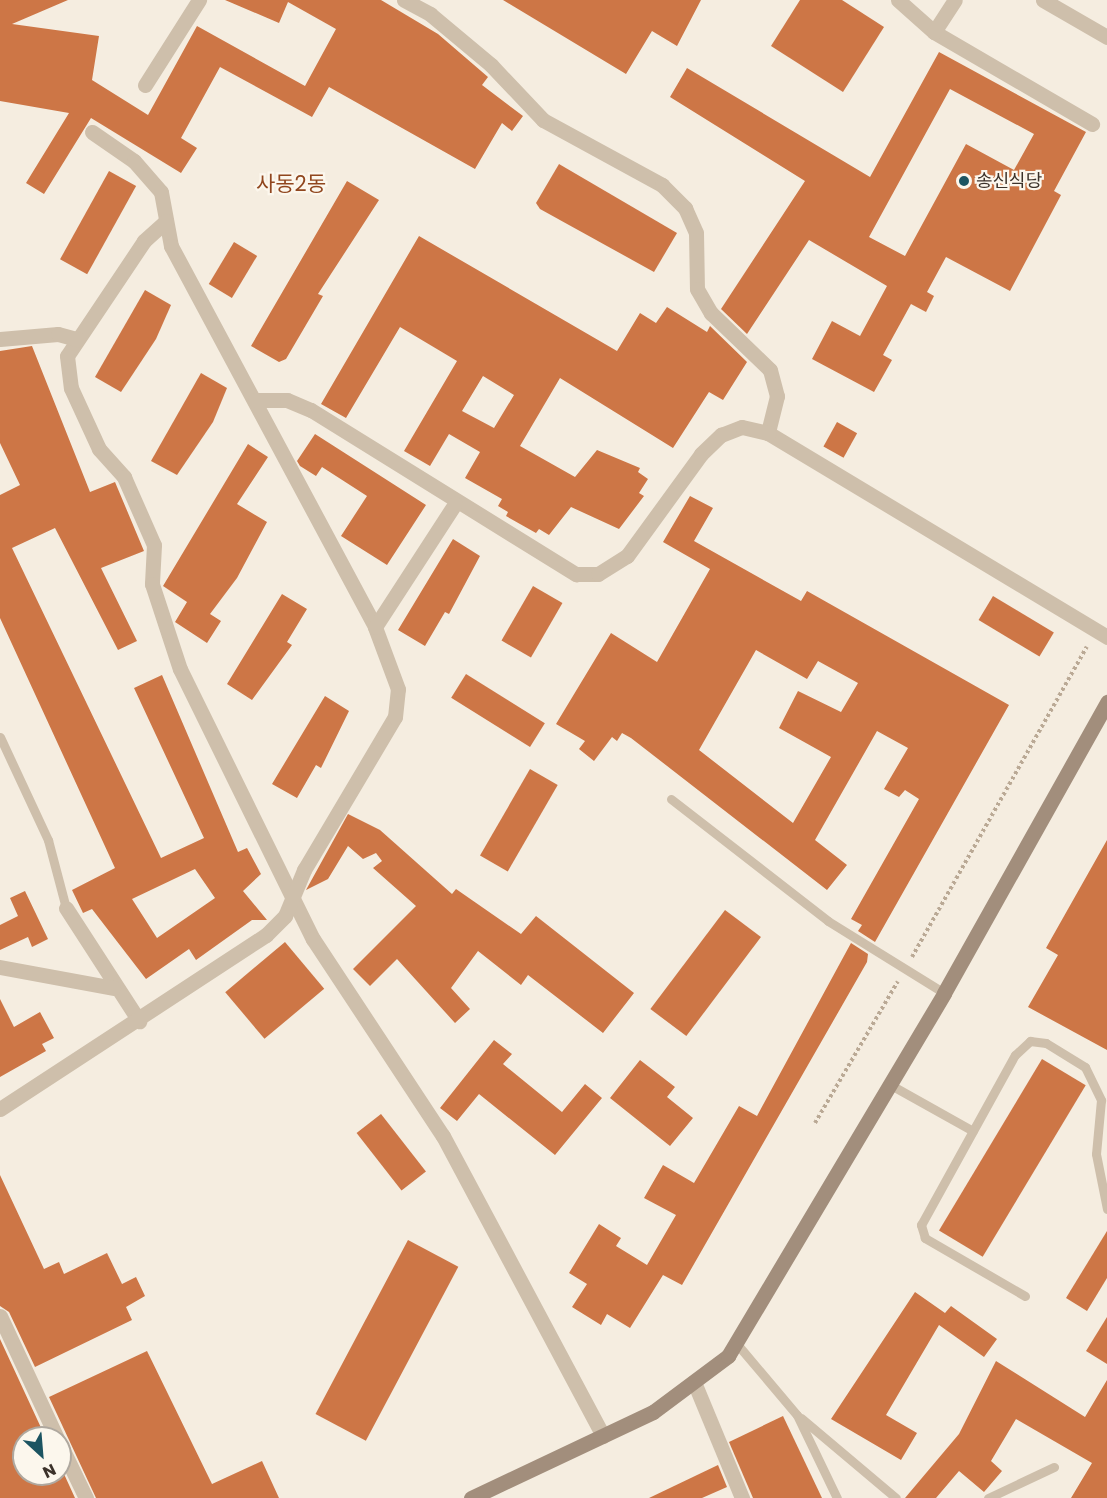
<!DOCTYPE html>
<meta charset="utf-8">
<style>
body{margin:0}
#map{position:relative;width:1107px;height:1498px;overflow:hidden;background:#f5ede0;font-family:Poppins,"Noto Sans KR",sans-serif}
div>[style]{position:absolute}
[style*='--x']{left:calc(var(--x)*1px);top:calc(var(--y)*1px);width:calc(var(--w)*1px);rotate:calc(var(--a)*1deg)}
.building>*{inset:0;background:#cd7646;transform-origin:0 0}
.path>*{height:4px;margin-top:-2px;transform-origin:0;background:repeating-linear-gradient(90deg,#baa995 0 3px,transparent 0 6px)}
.lane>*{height:9px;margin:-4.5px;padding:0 4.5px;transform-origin:4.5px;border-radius:4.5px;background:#cebfab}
.street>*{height:15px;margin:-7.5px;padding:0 7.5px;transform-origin:7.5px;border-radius:7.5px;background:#cebfab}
.secondary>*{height:15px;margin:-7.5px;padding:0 7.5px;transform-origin:7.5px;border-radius:7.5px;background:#a28e7c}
.dots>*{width:16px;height:16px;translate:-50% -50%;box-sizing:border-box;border:3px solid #fcf7ed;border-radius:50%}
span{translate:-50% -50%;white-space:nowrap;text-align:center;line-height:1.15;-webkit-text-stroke:4.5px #fcf7ed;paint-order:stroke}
.poi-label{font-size:18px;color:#3c322a}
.left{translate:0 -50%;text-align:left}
.quarter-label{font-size:21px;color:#90461e}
.north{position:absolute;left:12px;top:1426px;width:60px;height:60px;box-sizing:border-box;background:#fcf7ed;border:2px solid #afa89f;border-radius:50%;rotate:154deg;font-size:16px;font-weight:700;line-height:24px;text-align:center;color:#3c322a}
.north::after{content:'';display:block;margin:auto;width:21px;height:27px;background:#1c5461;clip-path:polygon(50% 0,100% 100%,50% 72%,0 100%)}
</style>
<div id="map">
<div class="building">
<div style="clip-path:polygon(0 0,68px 0,12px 24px,99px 36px,92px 80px,148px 115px,197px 26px,305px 86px,336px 29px,288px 2px,279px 23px,225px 0,381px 0,438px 34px,488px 77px,482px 85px,523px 116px,512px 131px,502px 123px,475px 169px,329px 87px,312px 117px,220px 67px,181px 138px,197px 148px,181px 173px,91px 118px,44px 194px,26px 183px,69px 113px,0 101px)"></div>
<div style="clip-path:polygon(503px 0,701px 0,677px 46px,652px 31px,626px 74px)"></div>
<div style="clip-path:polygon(800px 0,842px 0,884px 27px,843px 92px,771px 46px)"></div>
<div style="clip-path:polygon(evenodd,939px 52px,1086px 132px,1054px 191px,1061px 195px,1010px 291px,946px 257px,927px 292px,934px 296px,926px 312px,911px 304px,883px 355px,892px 360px,874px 392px,812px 359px,832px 321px,860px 336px,887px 286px,809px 240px,747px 334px,721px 309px,805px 181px,670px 97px,687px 68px,870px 177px,939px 52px,950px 89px,1034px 134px,1014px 170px,966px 144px,905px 256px,869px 237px,950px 89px)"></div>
<div style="clip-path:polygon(559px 164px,677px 233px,654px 272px,540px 209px,536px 203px)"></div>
<div style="left:109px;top:171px;width:31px;height:101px;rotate:29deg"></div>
<div style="clip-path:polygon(347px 181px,379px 200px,318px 294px,323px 296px,286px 359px,279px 362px,251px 346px)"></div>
<div style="clip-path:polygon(evenodd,419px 236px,617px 351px,640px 313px,656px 323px,667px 307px,707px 332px,710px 326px,747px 362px,723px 400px,709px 392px,673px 448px,560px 378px,520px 446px,575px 477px,597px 450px,640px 468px,638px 472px,648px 479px,639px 493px,644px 496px,619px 529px,571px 507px,549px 535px,539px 529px,536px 533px,506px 516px,508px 512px,498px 506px,502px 499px,465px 478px,480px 452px,449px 434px,430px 466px,404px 451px,457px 361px,400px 327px,346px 418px,321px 404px,419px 236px,483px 376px,514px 395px,494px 428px,462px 411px,483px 376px)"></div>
<div style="left:234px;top:242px;width:27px;height:49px;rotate:31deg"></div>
<div style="clip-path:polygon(145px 290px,171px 305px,156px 339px,121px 392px,95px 377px)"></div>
<div style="clip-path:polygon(evenodd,32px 346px,90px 492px,115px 482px,144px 551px,101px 568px,137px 641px,118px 650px,55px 528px,12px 548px,161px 858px,204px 838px,134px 688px,162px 675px,238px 852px,247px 848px,261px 874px,243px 891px,267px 920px,252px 920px,196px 960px,189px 949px,146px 979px,92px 909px,83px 913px,72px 890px,115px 868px,0 618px,0 495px,20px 485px,0 443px,0 351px,32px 346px,195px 869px,215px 898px,157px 938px,132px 899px,195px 869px)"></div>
<div style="clip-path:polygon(201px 373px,227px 388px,213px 422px,177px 475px,151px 461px)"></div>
<div style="left:837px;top:422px;width:23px;height:28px;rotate:29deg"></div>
<div style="clip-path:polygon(315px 434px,426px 505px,387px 565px,341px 536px,367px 496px,322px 467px,316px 476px,300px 466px,297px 461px)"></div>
<div style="clip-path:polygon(248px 444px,268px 457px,237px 504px,267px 522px,237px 578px,210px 614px,221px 621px,207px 643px,175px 622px,187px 602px,163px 586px)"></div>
<div style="clip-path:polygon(evenodd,690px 496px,713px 508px,694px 541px,801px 601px,807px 591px,1009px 705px,875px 942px,858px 931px,862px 925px,851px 919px,919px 799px,905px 790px,899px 797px,884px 789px,908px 748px,877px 731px,815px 840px,847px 865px,827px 890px,631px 738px,622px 733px,617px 741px,612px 737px,594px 761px,579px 749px,585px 741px,556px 724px,611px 633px,657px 662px,710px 569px,663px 542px,690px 496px,756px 650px,807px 679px,818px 661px,858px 683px,841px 712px,798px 691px,779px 728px,831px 757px,793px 823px,699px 750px,756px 650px)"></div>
<div style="clip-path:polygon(453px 539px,480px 556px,449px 614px,445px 612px,425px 646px,398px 630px)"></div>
<div style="left:533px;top:586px;width:34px;height:63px;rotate:30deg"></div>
<div style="clip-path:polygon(282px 594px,307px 609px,287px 642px,292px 645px,252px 700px,227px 684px)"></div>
<div style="left:993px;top:596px;width:71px;height:28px;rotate:31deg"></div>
<div style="left:466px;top:674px;width:93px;height:28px;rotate:32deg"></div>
<div style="clip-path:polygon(325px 696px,349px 711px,321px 768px,316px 765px,297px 798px,272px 784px)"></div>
<div style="left:530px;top:769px;width:32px;height:100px;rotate:30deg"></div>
<div style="clip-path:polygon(348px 814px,380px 830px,452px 894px,456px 889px,521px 934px,536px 916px,634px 993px,603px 1033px,528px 975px,521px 985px,478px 951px,451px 988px,470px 1009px,455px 1023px,397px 959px,370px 986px,353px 969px,416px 906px,373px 868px,382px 861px,376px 853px,363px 859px,348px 846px,328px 879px,306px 890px)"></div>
<div style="clip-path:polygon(1107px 840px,1107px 1050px,1028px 1007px,1058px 955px,1046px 948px)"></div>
<div style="clip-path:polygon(25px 891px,48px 939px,32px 947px,28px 937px,0 950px,0 925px,18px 916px,10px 898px)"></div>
<div style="left:725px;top:910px;width:45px;height:124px;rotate:37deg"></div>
<div style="left:285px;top:942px;width:61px;height:78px;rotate:50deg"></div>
<div style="clip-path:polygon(851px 943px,868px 954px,867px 962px,682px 1285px,663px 1275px,630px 1328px,607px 1314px,601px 1325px,572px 1307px,587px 1284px,569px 1273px,599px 1224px,621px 1238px,616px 1246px,647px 1265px,676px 1215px,644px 1198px,663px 1165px,694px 1183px,739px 1106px,757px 1116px)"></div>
<div style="clip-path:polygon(0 999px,14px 1027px,40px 1012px,54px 1038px,42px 1044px,46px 1051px,0 1077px)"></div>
<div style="clip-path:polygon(494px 1040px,512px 1054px,503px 1064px,562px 1112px,585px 1084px,602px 1098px,555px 1155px,479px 1094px,457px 1121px,440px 1108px)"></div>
<div style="left:1042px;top:1059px;width:51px;height:200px;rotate:31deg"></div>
<div style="clip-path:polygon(640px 1060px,675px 1087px,667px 1097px,693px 1118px,670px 1146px,610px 1098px)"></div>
<div style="left:381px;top:1114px;width:73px;height:31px;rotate:52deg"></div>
<div style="clip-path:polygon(0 1175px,44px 1269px,59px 1262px,64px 1274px,107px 1253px,122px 1284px,136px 1277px,145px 1296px,126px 1307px,132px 1320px,35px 1367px,9px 1312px,0 1306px)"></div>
<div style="clip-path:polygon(1107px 1231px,1107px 1278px,1087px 1311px,1066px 1298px)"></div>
<div style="left:408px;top:1240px;width:57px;height:197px;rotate:28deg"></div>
<div style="clip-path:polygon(915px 1292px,945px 1313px,951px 1306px,997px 1339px,984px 1357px,939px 1325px,886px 1415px,917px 1433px,901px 1460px,831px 1419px)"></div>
<div style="clip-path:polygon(1107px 1317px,1107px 1364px,1086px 1351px)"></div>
<div style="clip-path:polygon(0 1339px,43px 1432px,24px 1438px,24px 1474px,64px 1474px,75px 1498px,0 1498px)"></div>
<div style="clip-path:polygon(147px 1351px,212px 1484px,262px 1461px,279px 1498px,96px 1498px,49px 1397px)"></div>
<div style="clip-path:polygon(996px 1361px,1085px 1417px,1107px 1380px,1107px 1498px,1071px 1498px,1092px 1463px,1016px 1419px,991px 1461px,1002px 1471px,984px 1492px,959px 1471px,936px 1498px,905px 1498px,959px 1434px)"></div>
<div style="clip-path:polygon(783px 1416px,822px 1498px,753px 1498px,729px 1442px)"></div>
<div style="clip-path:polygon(718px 1465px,727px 1487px,702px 1498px,649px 1498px)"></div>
</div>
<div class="path">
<div style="--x:912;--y:957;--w:356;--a:-60.6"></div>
<div style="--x:815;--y:1123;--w:164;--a:-59.7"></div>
</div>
<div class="lane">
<div style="--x:0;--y:737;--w:114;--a:65"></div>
<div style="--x:48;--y:840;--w:70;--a:75.2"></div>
<div style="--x:671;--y:799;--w:199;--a:37.8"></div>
<div style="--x:828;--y:921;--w:137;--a:31.8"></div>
<div style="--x:889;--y:1084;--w:96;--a:29.2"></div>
<div style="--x:1025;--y:1296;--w:116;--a:-149.9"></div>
<div style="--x:925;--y:1238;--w:14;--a:-107"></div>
<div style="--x:921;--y:1225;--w:194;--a:-61.1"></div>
<div style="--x:1015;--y:1055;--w:21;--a:-43"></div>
<div style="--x:1030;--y:1041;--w:16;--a:7"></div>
<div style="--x:1046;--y:1043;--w:46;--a:31.6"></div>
<div style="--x:1085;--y:1067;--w:37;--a:64"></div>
<div style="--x:1101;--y:1100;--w:54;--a:95.3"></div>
<div style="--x:1096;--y:1154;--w:56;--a:78.7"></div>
<div style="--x:737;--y:1344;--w:93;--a:49.8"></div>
<div style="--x:797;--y:1415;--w:92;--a:64.3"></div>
<div style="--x:801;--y:1418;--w:124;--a:40.1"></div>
<div style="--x:988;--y:1498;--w:73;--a:-25.2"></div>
</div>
<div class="street">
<div style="--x:404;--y:0;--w:30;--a:28"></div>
<div style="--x:430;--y:14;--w:80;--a:39.9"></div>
<div style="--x:491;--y:65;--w:76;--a:46.6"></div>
<div style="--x:543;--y:120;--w:136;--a:28.6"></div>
<div style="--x:662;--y:185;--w:33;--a:45"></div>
<div style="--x:685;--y:208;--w:27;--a:66"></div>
<div style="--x:696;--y:233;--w:56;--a:89"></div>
<div style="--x:697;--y:289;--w:28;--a:60"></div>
<div style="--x:711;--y:313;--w:82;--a:44"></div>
<div style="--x:770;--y:370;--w:27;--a:75"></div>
<div style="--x:777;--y:396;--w:38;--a:104"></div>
<div style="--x:768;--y:433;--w:396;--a:31"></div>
<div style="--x:898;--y:0;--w:48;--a:41.6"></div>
<div style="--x:934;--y:32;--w:183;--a:30.2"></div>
<div style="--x:1043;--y:0;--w:74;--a:30"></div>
<div style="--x:934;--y:32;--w:38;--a:-57"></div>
<div style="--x:145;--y:85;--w:101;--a:-57.6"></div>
<div style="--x:92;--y:132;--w:51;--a:34.6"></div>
<div style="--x:134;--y:161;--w:41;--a:48.9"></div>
<div style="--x:161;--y:192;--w:55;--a:79.5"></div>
<div style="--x:171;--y:246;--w:432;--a:61.8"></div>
<div style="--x:166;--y:221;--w:30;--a:138"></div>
<div style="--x:144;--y:241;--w:138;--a:123.8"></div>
<div style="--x:67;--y:356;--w:32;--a:83"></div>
<div style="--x:71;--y:388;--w:67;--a:65.3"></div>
<div style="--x:99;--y:449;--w:38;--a:48"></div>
<div style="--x:124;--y:477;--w:74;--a:66.2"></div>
<div style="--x:154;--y:545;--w:39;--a:93"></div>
<div style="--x:152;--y:584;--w:89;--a:71.8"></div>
<div style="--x:180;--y:669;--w:301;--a:63.8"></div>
<div style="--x:313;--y:939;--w:236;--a:56.6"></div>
<div style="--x:443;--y:1136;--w:340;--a:61.9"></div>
<div style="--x:0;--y:339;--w:58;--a:-4.9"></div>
<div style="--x:58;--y:334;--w:20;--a:15"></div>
<div style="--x:255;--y:400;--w:32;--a:0"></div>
<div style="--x:287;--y:400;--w:26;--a:23"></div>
<div style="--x:311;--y:410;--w:312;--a:31.8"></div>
<div style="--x:576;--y:574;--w:22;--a:0"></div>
<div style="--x:598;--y:574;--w:34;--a:-32"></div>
<div style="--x:627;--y:556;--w:126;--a:-54"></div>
<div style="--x:701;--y:454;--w:28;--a:-44"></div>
<div style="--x:721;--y:435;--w:22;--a:-21"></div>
<div style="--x:742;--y:427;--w:27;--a:13"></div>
<div style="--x:66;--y:908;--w:135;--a:57.1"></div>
<div style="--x:0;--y:967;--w:115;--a:10.5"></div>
<div style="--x:0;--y:1109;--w:318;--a:-33.2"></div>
<div style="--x:266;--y:935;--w:27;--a:-45"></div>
<div style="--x:285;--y:916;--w:50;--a:-67.6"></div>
<div style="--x:304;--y:870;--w:178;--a:-59.3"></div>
<div style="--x:395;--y:717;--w:28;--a:-84"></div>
<div style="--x:398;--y:689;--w:66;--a:-110.4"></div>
<div style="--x:375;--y:627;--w:147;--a:-57"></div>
<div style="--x:0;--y:1316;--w:135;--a:65"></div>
<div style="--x:694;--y:1382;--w:126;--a:67.5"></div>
<div style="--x:60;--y:1444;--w:60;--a:64.3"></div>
</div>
<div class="secondary">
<div style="--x:471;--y:1498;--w:201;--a:-25.3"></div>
<div style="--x:653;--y:1412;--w:94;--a:-36.7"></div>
<div style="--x:728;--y:1356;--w:422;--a:-59.2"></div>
<div style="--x:944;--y:993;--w:334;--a:-60.7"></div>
</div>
<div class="dots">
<div style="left:964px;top:181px;background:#1c5461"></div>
</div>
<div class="poi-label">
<span class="left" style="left:976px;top:181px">송신식당</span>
</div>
<div class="quarter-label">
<span style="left:291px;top:184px">사동2동</span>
</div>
<div class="north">N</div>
</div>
